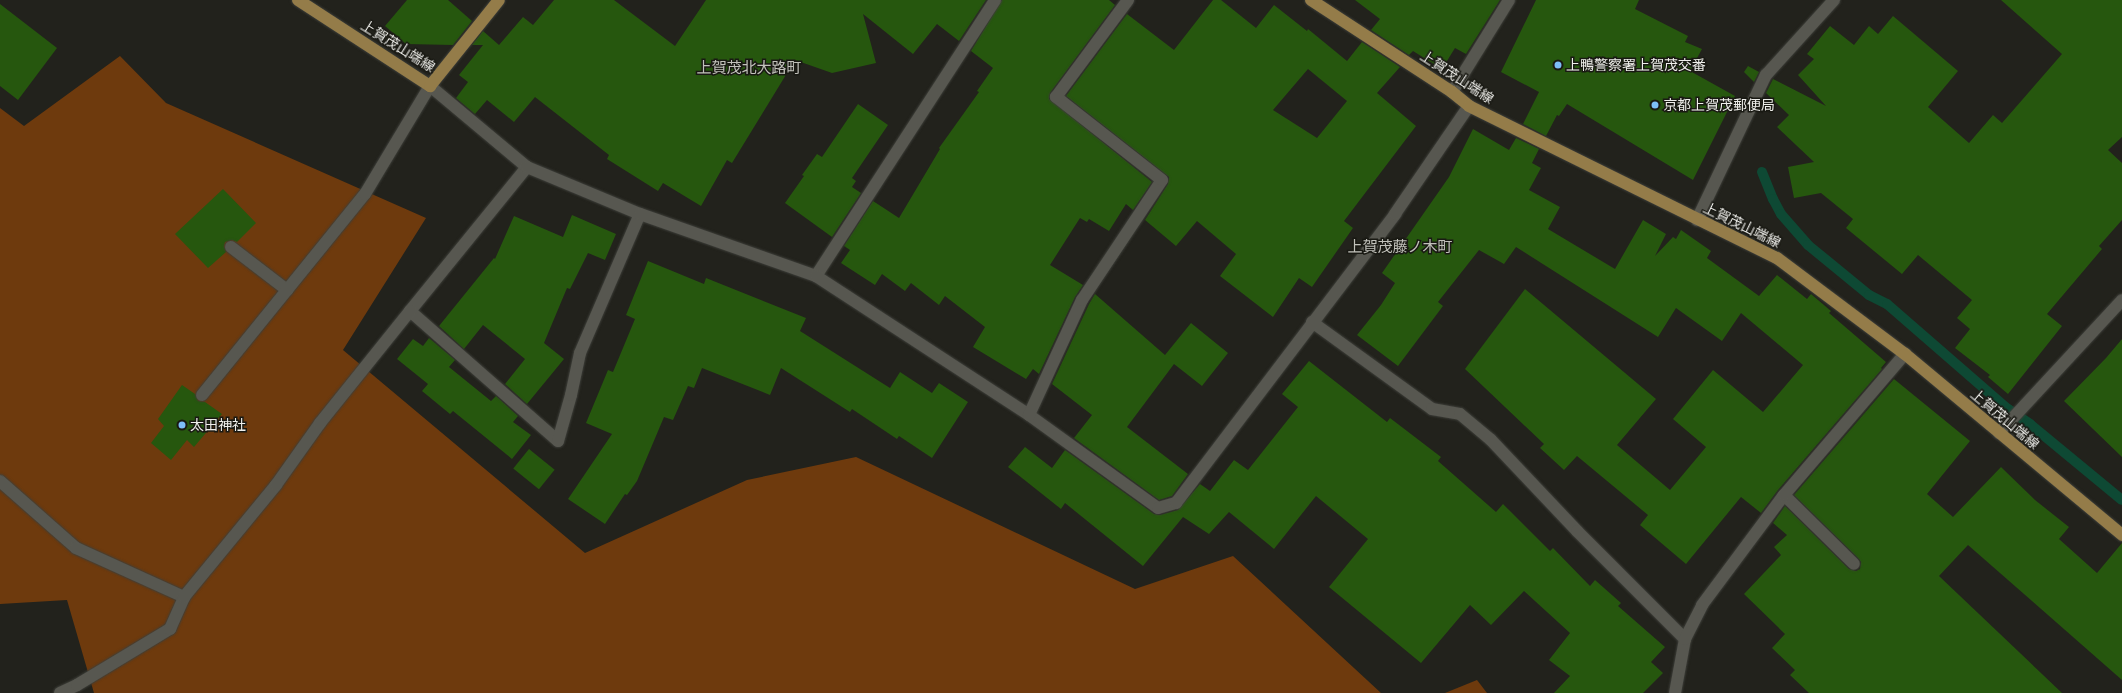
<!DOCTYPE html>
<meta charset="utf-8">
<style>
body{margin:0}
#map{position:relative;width:2122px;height:693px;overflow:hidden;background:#22221c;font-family:"Work Sans","Noto Sans JP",sans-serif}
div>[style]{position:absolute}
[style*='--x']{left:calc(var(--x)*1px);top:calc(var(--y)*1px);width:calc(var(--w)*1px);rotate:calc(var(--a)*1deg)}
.green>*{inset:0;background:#6e3a0d}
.stream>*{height:10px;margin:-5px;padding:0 5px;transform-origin:5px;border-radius:5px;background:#0e4934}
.building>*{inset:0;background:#26570e;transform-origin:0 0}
.roads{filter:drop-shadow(0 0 1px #3d3e39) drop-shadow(0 0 1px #3d3e39)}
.minor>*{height:12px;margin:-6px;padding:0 6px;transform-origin:6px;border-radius:6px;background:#575750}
.major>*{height:12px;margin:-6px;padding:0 6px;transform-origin:6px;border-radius:6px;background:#947c49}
.dots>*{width:11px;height:11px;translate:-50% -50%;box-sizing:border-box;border:2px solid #191913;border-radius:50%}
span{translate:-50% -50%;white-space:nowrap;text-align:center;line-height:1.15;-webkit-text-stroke:3px #191913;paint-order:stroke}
.street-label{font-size:14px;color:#efefeb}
.poi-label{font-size:14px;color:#efefeb}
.left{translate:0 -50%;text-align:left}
.neighbourhood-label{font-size:15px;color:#c1c1ba}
</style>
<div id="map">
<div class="green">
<div style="clip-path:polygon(120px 56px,166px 103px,426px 218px,343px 350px,585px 553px,747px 480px,856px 457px,1135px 589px,1233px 556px,1381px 693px,94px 693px,67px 600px,0 604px,0 108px,24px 126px)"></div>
<div style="clip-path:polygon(1477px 680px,1487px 693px,1445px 693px)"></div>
</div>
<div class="stream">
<div style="--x:1762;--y:172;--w:29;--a:68"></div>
<div style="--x:1773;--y:199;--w:17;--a:62"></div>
<div style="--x:1781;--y:214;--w:41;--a:48.9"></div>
<div style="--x:1808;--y:245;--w:79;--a:39.3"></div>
<div style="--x:1869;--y:295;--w:20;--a:27"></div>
<div style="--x:1887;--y:304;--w:160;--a:41"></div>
<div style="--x:2008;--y:409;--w:27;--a:34"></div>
<div style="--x:2030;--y:424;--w:119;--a:39.6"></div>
</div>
<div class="building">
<div style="clip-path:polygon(407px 0,448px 0,472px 21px,453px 45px,406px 44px,385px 26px)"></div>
<div style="clip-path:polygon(554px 0,614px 0,675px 46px,706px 0,986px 0,959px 41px,937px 24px,913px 54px,863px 14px,876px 63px,832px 73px,795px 60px,732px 163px,727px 160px,701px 206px,663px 183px,658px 191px,607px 159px,609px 155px,535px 97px,514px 122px,487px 100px,475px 114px,456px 98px,468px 82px,459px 75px,483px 45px,472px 45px,483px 31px,499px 45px,523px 17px,533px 25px)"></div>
<div style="clip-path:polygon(1002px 0,1109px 0,1115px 5px,1050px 93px,1049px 99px,1152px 182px,1133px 210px,1126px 204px,1109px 231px,1089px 219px,1087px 222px,1080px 218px,1050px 265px,1083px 285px,1075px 297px,1039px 374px,1033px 369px,1026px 379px,973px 347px,985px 327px,945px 296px,939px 305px,911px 283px,905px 291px,882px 274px,875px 285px,841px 263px,850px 250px,844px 246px,873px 201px,899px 218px,940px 149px,939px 148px,979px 92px,977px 91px,993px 68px,971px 51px)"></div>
<div style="clip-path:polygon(evenodd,1213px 0,1221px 0,1256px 28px,1274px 5px,1307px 31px,1308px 29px,1347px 61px,1362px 42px,1400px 67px,1377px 93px,1416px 126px,1344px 221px,1353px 228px,1312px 287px,1299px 278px,1273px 317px,1220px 276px,1236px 254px,1197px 221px,1176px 246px,1145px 220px,1168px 184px,1169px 177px,1066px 96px,1127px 14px,1174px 50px,1213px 0,1308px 69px,1347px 101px,1317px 138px,1273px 110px,1308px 69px)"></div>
<div style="clip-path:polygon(1355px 0,1500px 0,1466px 54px,1455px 48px,1442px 69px,1413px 51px,1409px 55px,1371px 30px,1380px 19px)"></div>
<div style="clip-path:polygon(1536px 0,1639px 0,1635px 9px,1688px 36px,1685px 42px,1702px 49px,1690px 71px,1735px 96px,1693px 180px,1567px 104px,1559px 116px,1557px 115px,1546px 136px,1523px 124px,1539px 92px,1501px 72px)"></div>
<div style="clip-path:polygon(2001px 0,2122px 0,2122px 137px,2108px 150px,2122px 163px,2122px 220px,2099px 246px,2102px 249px,2047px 314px,2062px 326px,2008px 394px,1988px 377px,1990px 375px,1955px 348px,1970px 329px,1957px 318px,1972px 300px,1918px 255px,1902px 274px,1846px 228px,1853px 219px,1821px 193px,1794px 198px,1788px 167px,1814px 162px,1777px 127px,1789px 115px,1766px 93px,1773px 79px,1826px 106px,1798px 75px,1814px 59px,1807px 54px,1830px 26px,1854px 45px,1869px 26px,1878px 34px,1893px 16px,1958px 71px,1928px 107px,1969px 143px,1993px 115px,2002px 123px,2062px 54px)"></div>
<div style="clip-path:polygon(0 4px,57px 48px,18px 100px,0 86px)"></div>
<div style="clip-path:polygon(1748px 66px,1759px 72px,1754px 82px,1744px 72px)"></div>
<div style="clip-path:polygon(858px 104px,888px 125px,852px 178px,856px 181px,852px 187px,861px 193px,832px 237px,785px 203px,804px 176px,802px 175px,817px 154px,822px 157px)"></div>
<div style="clip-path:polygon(1473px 129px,1509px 150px,1516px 138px,1539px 149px,1532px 163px,1541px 168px,1529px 190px,1560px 207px,1548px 229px,1615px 269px,1643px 220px,1666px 234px,1655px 256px,1673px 237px,1676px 239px,1681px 230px,1711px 251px,1707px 258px,1759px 296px,1777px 275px,1807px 299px,1811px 294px,1831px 311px,1829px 313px,1886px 362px,1881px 368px,1882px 369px,1778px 490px,1761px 513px,1741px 497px,1686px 564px,1640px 525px,1648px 515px,1577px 456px,1564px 470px,1540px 448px,1544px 444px,1465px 369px,1525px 289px,1656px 399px,1617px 445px,1670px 490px,1706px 447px,1673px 419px,1713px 370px,1763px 412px,1803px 365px,1741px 313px,1722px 341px,1676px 308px,1658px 337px,1516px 247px,1504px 264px,1479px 250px,1438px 302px,1443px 306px,1398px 366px,1357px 335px,1381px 305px,1395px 283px,1382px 273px,1449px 177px)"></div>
<div style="clip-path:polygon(223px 189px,256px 223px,237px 242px,232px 240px,225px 242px,224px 246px,226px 252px,208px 268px,175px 234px)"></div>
<div style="clip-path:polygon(572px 215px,616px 234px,605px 260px,588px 253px,570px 289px,567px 288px,544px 343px,564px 359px,527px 404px,505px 384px,525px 359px,483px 325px,464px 349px,439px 326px,494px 258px,495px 259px,514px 216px,563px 237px)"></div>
<div style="clip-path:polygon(648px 261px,704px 284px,706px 278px,806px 318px,800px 331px,890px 388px,900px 372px,932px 393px,939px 383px,968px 402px,932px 458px,899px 436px,897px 439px,852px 409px,850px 412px,781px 368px,770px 395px,702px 368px,694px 388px,688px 386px,673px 420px,664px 417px,637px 481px,627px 495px,625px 494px,605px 524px,568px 499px,612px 434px,586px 423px,608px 370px,613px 372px,635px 319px,626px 315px)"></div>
<div style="clip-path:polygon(1095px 294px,1165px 355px,1191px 323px,1228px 353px,1202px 386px,1174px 364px,1127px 427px,1188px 474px,1172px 496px,1159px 500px,1074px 438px,1092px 415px,1052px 384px,1089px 304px)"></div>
<div style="clip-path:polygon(429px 338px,455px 360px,449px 367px,491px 401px,496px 396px,518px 416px,513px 422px,531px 435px,512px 459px,453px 411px,450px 414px,422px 391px,428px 384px,397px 359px,413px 339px,423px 346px)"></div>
<div style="clip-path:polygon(2122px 339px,2122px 457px,2064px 401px,2106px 358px)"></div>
<div style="clip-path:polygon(1309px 361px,1387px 422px,1390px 418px,1441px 457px,1438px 461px,1496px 512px,1503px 504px,1550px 551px,1553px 548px,1590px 586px,1595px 580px,1621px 603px,1618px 606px,1665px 647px,1651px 662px,1663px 673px,1643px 693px,1554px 693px,1570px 676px,1549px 660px,1570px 633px,1524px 591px,1491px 625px,1470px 605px,1421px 663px,1329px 587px,1368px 539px,1316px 496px,1274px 549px,1229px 512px,1209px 534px,1183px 517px,1143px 566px,1065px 503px,1061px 509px,1008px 467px,1025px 447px,1052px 468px,1065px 450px,1154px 514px,1160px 515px,1178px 510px,1200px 484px,1210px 491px,1234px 460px,1248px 470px,1298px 407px,1282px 394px)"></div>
<div style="clip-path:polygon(1894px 379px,1970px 441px,1927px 494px,1953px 517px,2001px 467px,2035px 500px,2069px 527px,2059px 539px,2097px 573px,2122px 543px,2122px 680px,1968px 545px,1939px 576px,2062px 693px,1809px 693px,1790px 675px,1795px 670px,1772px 648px,1785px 634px,1744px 594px,1781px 555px,1774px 547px,1787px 535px,1773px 523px,1785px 506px,1849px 569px,1856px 571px,1860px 569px,1861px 562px,1859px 559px,1794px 495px)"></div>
<div style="clip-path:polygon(182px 385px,195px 394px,198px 401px,205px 402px,222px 414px,194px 447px,187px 440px,171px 460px,151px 443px,164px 426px,158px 419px)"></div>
<div style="left:529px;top:449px;width:33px;height:25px;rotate:39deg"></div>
</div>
<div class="roads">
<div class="minor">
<div style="--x:1452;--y:92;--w:108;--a:-58.2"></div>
<div style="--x:527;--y:167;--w:186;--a:129.1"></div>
<div style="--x:410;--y:311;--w:197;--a:41.3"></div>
<div style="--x:558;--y:441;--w:48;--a:-74.2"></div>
<div style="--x:571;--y:395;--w:43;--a:-77.9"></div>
<div style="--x:580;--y:353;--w:151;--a:-66.7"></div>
<div style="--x:1697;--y:220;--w:161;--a:-64.6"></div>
<div style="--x:1766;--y:75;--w:101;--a:-47.8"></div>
<div style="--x:231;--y:247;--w:71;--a:37.5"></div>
<div style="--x:816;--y:276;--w:329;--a:-57"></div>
<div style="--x:1312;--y:322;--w:148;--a:35.9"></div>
<div style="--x:1432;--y:409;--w:28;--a:10"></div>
<div style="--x:1460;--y:414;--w:40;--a:40"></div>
<div style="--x:1491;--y:440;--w:125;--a:46.6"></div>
<div style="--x:1577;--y:531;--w:153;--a:45"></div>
<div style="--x:202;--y:395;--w:259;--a:-51"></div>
<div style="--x:365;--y:194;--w:126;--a:-59"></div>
<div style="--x:430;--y:86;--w:126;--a:39.9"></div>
<div style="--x:527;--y:167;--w:122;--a:22.6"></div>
<div style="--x:640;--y:214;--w:187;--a:19.4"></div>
<div style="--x:816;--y:276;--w:254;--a:33.1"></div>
<div style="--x:1029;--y:415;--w:159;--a:35.8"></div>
<div style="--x:1158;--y:508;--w:19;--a:-16"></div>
<div style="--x:1176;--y:503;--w:363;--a:-52.8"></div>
<div style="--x:1395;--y:214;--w:131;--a:-55.6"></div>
<div style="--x:1029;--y:415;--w:127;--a:-65.3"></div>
<div style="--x:1082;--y:300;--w:144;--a:-56.3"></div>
<div style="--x:1162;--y:180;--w:135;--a:-141.9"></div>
<div style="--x:1056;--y:97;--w:121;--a:-53.4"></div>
<div style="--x:1999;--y:433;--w:181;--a:-47.2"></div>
<div style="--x:0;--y:481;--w:101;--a:41.4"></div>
<div style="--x:76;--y:548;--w:119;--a:24.4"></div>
<div style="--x:1784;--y:495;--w:98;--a:44.6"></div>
<div style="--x:60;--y:693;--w:19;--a:-25"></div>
<div style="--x:77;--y:685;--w:109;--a:-31.1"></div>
<div style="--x:170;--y:629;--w:35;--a:-66"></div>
<div style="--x:184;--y:597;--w:145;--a:-50.6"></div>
<div style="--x:276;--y:485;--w:76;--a:-54.6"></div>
<div style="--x:320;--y:423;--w:144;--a:-51.2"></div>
<div style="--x:1675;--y:693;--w:55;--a:-79.5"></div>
<div style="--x:1685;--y:639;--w:38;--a:-63"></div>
<div style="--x:1702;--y:605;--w:137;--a:-53.3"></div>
<div style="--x:1784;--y:495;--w:186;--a:-49.4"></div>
</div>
<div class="major">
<div style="--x:298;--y:0;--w:158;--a:33.1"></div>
<div style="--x:430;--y:86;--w:110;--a:-51.3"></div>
<div style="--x:1311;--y:0;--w:168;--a:33.1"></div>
<div style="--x:1452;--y:92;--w:22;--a:39"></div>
<div style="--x:1469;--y:106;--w:343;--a:26.3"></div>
<div style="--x:1777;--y:258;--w:160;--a:36.9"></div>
<div style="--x:1905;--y:354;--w:283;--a:39.8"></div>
</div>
</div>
<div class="dots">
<div style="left:1558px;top:65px;background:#7dbef9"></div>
<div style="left:1655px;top:105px;background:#7dbef9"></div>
<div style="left:182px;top:425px;background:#7dbef9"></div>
</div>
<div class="street-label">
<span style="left:398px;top:46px;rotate:32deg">上賀茂山端線</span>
<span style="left:1457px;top:77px;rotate:33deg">上賀茂山端線</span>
<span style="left:1742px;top:225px;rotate:26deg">上賀茂山端線</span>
<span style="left:2005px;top:419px;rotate:40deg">上賀茂山端線</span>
</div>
<div class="poi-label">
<span class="left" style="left:1566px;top:65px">上鴨警察署上賀茂交番</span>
<span class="left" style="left:1663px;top:105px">京都上賀茂郵便局</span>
<span class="left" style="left:190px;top:425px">太田神社</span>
</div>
<div class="neighbourhood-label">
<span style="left:749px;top:69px">上賀茂北大路町</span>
<span style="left:1400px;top:248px">上賀茂藤ノ木町</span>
</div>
</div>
